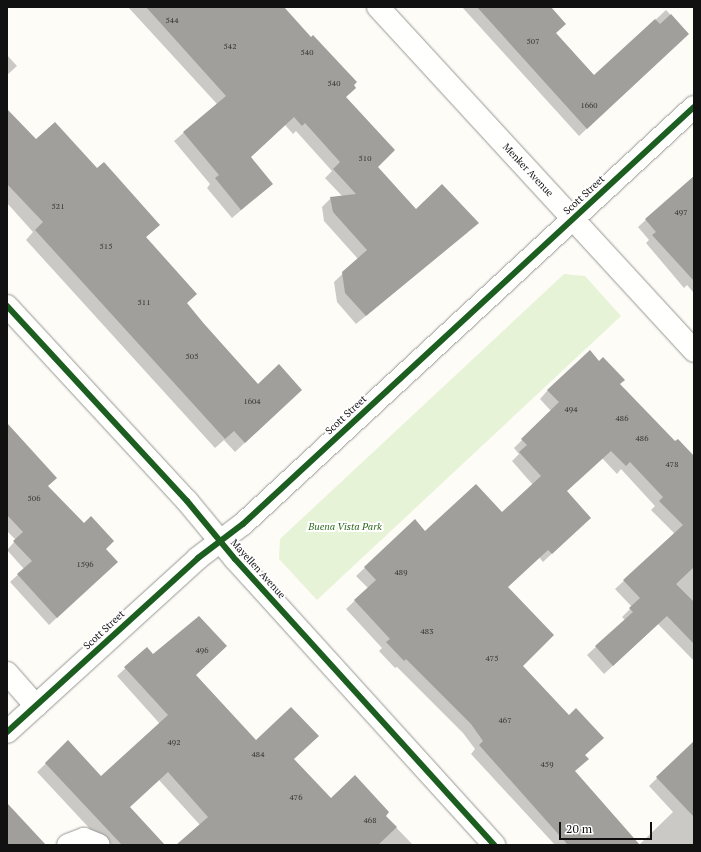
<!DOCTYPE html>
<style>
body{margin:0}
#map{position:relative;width:701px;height:852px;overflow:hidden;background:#fdfcf7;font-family:"PT Serif",serif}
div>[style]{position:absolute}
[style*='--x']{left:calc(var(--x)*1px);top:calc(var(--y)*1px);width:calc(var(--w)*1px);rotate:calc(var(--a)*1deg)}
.green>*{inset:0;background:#e7f3d7}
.shadow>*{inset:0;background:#0003}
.building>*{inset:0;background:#a19f9c}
.roads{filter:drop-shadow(0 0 1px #979795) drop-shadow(0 0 1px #979795)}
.minor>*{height:22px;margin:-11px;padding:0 11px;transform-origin:11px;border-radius:11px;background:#fffffe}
.cycleway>*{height:6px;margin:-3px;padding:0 3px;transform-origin:3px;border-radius:3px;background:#1b5e20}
span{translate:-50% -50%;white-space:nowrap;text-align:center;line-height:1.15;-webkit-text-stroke:4px #fff;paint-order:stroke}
.number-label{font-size:8px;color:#353434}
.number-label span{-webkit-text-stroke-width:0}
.street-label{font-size:10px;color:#111}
.park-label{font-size:10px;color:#2f6b1f;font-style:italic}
.frame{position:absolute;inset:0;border:8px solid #111;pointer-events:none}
.scale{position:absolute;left:559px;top:822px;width:93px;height:18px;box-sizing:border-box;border:2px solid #111;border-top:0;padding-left:5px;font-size:12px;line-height:14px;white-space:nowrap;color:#111;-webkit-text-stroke:3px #fff;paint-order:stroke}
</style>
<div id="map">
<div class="green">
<div style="clip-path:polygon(564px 274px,585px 276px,621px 316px,317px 600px,279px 559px,280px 539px)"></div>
</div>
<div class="shadow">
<div style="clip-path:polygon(128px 7px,271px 7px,345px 98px,377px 167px,415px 210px,468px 232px,356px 324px,337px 302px,334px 282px,358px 259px,324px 221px,322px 207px,331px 198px,342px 196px,325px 178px,332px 171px,296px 131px,293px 134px,285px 125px,250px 157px,272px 184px,232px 218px,207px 188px,210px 184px,174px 141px,217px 104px)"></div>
<div style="clip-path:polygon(462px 7px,550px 7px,555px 33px,594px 77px,666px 10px,688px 34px,579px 136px)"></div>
<div style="clip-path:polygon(7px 55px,17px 66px,7px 75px)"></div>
<div style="clip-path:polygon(7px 110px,36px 140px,97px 170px,159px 225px,145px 238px,186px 303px,258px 385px,291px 399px,235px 452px,224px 440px,215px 448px,26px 240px,33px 232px,7px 203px)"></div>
<div style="clip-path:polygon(694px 176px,694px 293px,687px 285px,684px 288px,646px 243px,649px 240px,638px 227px)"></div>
<div style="clip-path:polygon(619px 384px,675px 443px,694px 457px,694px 661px,658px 624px,604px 674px,587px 655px,625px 620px,622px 617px,632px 607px,615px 589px,675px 534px,651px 510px,655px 506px,621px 469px,617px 474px,602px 458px,566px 491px,581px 526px,543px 562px,539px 557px,507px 587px,522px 666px,569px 716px,603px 738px,584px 756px,574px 772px,639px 845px,673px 812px,649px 786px,694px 742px,694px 845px,555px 845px,471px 754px,475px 749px,463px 733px,397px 667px,395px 668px,379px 651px,382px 648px,346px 609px,368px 588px,356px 576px,415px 521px,425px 532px,502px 514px,533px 485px,512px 461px,519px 454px,514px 448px,551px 411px,540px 399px,548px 390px)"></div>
<div style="clip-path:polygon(7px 435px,47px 486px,105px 549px,109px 569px,49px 625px,10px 582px,24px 569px,7px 550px,16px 540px,7px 531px)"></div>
<div style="clip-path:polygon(146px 649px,153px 656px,195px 675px,256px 741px,293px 759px,331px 799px,385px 816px,413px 845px,178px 845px,200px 825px,159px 780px,129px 807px,164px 845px,105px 845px,37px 772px,68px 742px,101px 778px,160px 724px,117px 676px)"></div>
</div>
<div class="building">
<div style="clip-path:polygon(146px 7px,284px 7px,311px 37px,313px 35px,357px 82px,354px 85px,356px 88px,346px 97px,395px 150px,378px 167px,416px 209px,442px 184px,479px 223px,366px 316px,345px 293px,342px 272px,367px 250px,333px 212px,330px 197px,356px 194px,333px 169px,340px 162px,305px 123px,302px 126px,294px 117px,251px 157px,273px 184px,241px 210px,215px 178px,219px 175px,183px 132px,226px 96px)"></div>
<div style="clip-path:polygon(477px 7px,551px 7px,566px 24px,556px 33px,594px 75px,655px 19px,660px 24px,671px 14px,689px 34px,587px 129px)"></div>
<div style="clip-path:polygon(7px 109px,36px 139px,55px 122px,97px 168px,104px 162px,160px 225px,146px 237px,197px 294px,187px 303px,204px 324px,258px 384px,279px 364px,302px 390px,245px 443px,234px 431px,225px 439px,35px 230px,43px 222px,7px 184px)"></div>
<div style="clip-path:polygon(694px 176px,694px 281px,652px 235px,656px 232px,645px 219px)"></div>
<div style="clip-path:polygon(590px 350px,599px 361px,603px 357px,625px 380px,620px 384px,675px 441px,678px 439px,694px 456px,694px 567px,676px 584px,694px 602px,694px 644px,667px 616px,613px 666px,595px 646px,633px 612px,629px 608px,640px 598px,623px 580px,683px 525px,659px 501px,663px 497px,630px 462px,626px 466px,611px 451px,567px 491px,591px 518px,552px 554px,548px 550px,508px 587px,554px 635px,523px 666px,569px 715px,576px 708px,604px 738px,585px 755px,589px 759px,575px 771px,640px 845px,568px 845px,479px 745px,483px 741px,471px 724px,406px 659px,404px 661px,386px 642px,390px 639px,354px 600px,376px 580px,364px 567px,415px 519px,425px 531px,476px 484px,502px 512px,541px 476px,519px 452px,527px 445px,521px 439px,559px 402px,547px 390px)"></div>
<div style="clip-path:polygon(7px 423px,57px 478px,48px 486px,84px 523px,91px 516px,114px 541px,106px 549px,118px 562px,57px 618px,17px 574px,32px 561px,13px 541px,23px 532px,7px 515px)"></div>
<div style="clip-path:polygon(199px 616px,227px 646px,196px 675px,256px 740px,291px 707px,319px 736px,294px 759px,331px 798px,355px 775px,389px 812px,386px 816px,397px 827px,378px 845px,176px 845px,208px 817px,168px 772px,130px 807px,165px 845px,122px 845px,45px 763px,68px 740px,101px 776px,168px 715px,124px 667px,147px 647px,153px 654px)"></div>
<div style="clip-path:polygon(694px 741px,694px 817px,656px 777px)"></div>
<div style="clip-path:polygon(7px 803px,46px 845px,7px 845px)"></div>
</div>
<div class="roads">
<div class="minor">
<div style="--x:378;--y:7;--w:467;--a:47.4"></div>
<div style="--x:7;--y:306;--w:265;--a:47.3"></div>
<div style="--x:187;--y:501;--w:75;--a:50.4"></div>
<div style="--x:235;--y:559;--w:386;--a:47.8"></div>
<div style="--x:7;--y:673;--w:44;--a:48.7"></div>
<div style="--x:7;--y:732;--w:258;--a:-42.3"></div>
<div style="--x:198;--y:558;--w:56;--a:-37.1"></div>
<div style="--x:243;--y:524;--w:614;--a:-42.76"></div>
<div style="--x:68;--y:845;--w:17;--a:-21"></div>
<div style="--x:84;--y:839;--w:16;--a:22"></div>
</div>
</div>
<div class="cycleway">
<div style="--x:7;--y:306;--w:265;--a:47.3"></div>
<div style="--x:187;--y:501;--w:75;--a:50.4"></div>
<div style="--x:235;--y:559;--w:386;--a:47.8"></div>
<div style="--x:7;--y:732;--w:258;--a:-42.3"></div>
<div style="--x:198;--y:558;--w:56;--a:-37.1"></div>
<div style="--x:243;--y:524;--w:614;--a:-42.76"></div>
</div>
<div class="number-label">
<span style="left:172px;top:21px">544</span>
<span style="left:533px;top:42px">507</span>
<span style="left:230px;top:47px">542</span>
<span style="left:307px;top:53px">540</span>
<span style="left:334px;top:84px">540</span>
<span style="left:589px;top:106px">1660</span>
<span style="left:365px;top:159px">510</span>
<span style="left:58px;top:207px">521</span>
<span style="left:681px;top:213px">497</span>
<span style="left:106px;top:247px">515</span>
<span style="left:144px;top:303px">511</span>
<span style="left:192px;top:357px">505</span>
<span style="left:252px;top:402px">1604</span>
<span style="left:571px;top:410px">494</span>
<span style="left:622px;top:419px">486</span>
<span style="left:642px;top:439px">486</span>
<span style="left:672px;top:465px">478</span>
<span style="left:34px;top:499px">506</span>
<span style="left:85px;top:565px">1596</span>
<span style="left:401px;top:573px">489</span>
<span style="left:427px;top:632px">483</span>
<span style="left:202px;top:651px">496</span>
<span style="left:492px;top:659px">475</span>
<span style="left:505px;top:721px">467</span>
<span style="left:174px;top:743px">492</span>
<span style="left:258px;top:755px">484</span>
<span style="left:547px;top:765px">459</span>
<span style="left:296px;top:798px">476</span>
<span style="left:370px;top:821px">468</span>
</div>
<div class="street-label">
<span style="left:528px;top:170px;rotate:47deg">Menker Avenue</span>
<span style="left:584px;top:195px;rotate:-43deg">Scott Street</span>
<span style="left:346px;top:415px;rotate:-43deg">Scott Street</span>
<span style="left:258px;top:569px;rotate:48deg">Mayellen Avenue</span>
<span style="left:104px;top:630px;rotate:-43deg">Scott Street</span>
</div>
<div class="park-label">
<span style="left:345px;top:527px">Buena Vista Park</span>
</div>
<div class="frame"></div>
<div class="scale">20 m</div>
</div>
